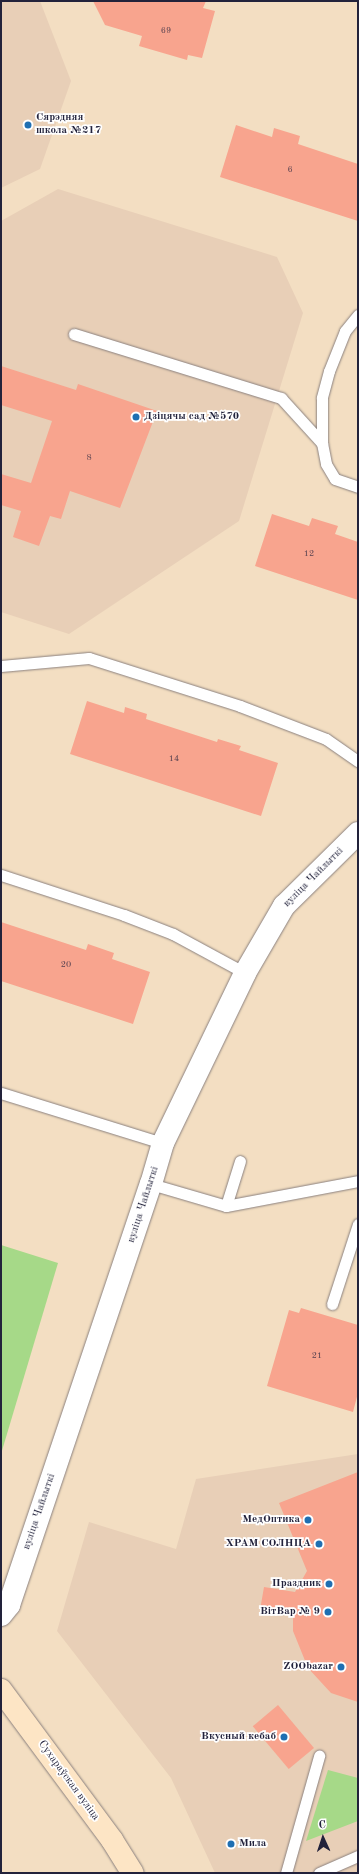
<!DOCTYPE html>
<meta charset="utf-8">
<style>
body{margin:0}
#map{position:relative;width:359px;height:1874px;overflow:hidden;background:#f3dec2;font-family:"Old Standard TT",serif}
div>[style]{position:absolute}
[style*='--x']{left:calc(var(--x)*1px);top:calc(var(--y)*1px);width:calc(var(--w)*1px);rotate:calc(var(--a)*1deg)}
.built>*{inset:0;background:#e8cfb7}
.green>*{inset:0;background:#a6d988}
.building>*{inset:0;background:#f8a48e;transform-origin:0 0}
.roads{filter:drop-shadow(0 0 1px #8a807e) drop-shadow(0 0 1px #8a807e)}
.service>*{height:11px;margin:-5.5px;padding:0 5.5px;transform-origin:5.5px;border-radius:5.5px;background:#fff}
.tertiary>*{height:22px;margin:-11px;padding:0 11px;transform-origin:11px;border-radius:11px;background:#fff}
.secondary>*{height:22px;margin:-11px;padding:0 11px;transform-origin:11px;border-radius:11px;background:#fde5c5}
.dots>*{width:11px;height:11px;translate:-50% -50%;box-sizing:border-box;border:2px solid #fff;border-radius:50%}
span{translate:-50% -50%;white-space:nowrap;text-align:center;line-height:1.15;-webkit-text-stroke:3.5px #fff;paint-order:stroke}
.number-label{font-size:9px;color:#584250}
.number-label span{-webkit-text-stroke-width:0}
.poi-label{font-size:11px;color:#22223b;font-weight:700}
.left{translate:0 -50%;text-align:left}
.right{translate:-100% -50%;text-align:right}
.street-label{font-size:11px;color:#22223b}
.frame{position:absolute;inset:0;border:2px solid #22223b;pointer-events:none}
.north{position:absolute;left:303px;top:1818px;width:40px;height:40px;-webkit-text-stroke:3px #fff;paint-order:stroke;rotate:357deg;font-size:11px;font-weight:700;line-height:16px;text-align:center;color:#22223b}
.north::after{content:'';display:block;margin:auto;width:14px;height:18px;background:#22223b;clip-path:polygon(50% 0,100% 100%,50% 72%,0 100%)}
</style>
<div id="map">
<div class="built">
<div style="clip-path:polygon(1px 1px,40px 1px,71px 81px,40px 169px,1px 188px)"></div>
<div style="clip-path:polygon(58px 189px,277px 257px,303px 313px,239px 521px,69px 634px,1px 612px,1px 221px)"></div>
<div style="clip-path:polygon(358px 1454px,358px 1873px,215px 1873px,171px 1778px,57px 1631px,89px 1522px,176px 1549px,196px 1479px)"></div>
</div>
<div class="green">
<div style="clip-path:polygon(1px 1245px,58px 1263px,1px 1454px)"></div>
<div style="clip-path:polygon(328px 1770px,358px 1778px,358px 1821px,306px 1841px)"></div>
</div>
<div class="building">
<div style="clip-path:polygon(93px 1px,206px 1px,203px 8px,215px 11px,202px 58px,188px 55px,187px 60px,139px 46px,142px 36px,105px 25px)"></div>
<div style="clip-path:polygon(236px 125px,272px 137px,274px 128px,300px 136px,298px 144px,358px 164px,358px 221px,220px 177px)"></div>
<div style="clip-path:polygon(1px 366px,76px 390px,78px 384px,157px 411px,120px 508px,70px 491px,61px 519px,50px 516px,39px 546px,13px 537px,21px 511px,1px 505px,1px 474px,31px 483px,52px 421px,1px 405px)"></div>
<div style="clip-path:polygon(272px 514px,309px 526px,312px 518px,338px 526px,335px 534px,358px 542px,358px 600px,255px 566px)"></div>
<div style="clip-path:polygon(87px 701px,124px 713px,125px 707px,147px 714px,146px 719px,217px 742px,218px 739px,241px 746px,239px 750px,278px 763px,261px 816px,70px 754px)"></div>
<div style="clip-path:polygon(1px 922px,86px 950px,88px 944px,114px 953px,112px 959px,150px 972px,133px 1024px,1px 981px)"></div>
<div style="clip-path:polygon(301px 1308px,358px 1325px,358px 1393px,353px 1412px,267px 1386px,289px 1310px,299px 1313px)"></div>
<div style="clip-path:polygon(358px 1472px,358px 1702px,331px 1693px,308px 1668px,293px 1631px,293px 1616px,260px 1610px,264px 1587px,295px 1592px,307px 1571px,279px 1503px)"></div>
<div style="left:278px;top:1705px;width:56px;height:33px;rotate:50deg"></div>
</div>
<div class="roads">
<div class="service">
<div style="--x:358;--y:315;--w:21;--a:129"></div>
<div style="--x:345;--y:331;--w:43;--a:111.8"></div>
<div style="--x:329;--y:371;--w:28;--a:105"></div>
<div style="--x:322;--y:398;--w:45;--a:90"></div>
<div style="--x:322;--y:443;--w:21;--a:79"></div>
<div style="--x:326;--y:464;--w:17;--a:59"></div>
<div style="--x:335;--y:479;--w:24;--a:19"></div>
<div style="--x:74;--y:334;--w:217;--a:17.2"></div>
<div style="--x:281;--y:398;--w:61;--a:47.7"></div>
<div style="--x:1;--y:666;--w:88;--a:-5.2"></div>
<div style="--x:89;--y:658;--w:158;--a:17.6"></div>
<div style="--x:240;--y:706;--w:92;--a:21"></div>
<div style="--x:326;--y:739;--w:39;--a:35"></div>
<div style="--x:1;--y:875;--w:129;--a:18"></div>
<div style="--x:124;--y:915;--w:53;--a:21.2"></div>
<div style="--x:173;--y:934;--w:82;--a:28.4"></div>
<div style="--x:1;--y:1093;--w:170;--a:17.2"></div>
<div style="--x:151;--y:1184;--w:78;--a:16.3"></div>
<div style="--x:226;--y:1206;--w:134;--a:-10.7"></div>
<div style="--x:226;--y:1206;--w:47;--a:-72.7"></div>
<div style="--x:332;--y:1304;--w:84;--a:-72"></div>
<div style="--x:286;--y:1873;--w:122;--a:-74.2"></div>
<div style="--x:319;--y:1873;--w:43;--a:-23.6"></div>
</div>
<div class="tertiary">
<div style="--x:1;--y:1615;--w:13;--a:-51"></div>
<div style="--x:9;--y:1605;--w:444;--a:-71.4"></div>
<div style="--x:151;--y:1184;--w:43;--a:-73.7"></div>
<div style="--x:163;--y:1143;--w:189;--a:-64.2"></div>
<div style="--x:245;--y:973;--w:78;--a:-59.8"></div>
<div style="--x:284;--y:906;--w:104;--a:-44.6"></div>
</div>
<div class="secondary">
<div style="--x:1;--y:1690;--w:187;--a:53.5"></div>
<div style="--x:112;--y:1840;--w:39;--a:58"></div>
</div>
</div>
<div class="dots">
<div style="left:28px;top:125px;background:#1f6fb2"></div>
<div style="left:136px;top:417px;background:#1f6fb2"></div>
<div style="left:308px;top:1520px;background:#1f6fb2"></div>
<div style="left:319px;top:1544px;background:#1f6fb2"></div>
<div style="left:329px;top:1584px;background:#1f6fb2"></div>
<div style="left:328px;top:1612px;background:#1f6fb2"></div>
<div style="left:341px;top:1667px;background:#1f6fb2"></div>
<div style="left:284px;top:1737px;background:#1f6fb2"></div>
<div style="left:231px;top:1844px;background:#1f6fb2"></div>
</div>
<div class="number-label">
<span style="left:166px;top:31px">69</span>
<span style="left:290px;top:170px">6</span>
<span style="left:89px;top:458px">8</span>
<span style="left:309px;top:554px">12</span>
<span style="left:174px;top:759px">14</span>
<span style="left:66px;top:965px">20</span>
<span style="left:317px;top:1356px">21</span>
</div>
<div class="poi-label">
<span class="left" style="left:36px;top:125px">Сярэдняя<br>школа №217</span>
<span class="left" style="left:144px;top:417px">Дзіцячы сад №570</span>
<span class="right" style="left:300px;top:1520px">МедОптика</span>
<span class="right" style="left:311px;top:1544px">ХРАМ СОЛНЦА</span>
<span class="right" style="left:321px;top:1584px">Праздник</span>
<span class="right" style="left:320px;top:1612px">ВітВар № 9</span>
<span class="right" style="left:333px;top:1667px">ZOObazar</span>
<span class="right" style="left:276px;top:1737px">Вкусный кебаб</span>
<span class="left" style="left:239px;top:1844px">Мила</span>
</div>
<div class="street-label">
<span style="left:314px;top:878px;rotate:-45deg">вуліца Чайлыткі</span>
<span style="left:144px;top:1205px;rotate:-72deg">вуліца Чайлыткі</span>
<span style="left:40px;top:1512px;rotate:-71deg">вуліца Чайлыткі</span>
<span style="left:68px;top:1781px;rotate:54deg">Сухараўская вуліца</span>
</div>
<div class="frame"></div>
<div class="north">С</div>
</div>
